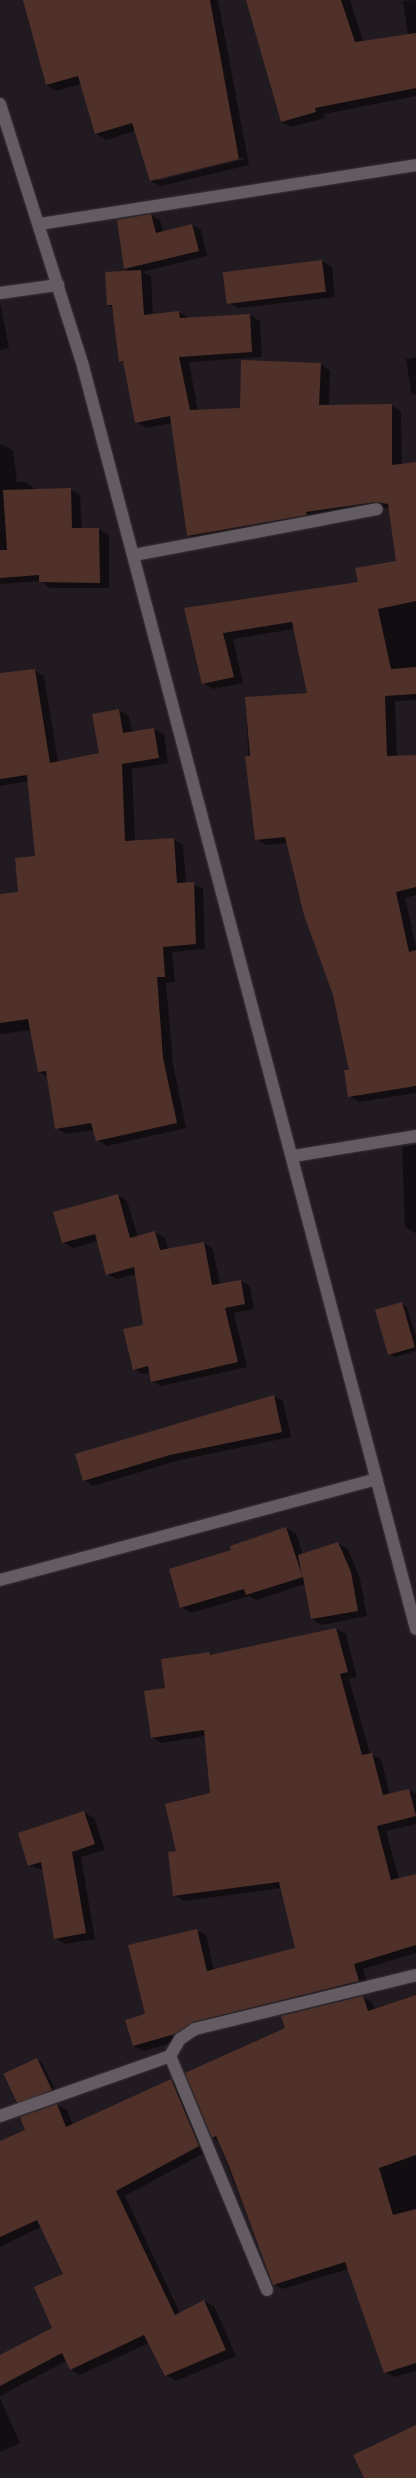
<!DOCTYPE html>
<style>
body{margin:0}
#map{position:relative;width:416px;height:2478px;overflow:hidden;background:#221a21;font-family:Poppins,sans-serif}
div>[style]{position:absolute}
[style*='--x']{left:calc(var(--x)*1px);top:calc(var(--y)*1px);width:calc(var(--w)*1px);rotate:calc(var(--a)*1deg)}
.shadow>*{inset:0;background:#0007}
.building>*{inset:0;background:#4f312a;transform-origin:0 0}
.roads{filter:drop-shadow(0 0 1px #3a3539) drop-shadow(0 0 1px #3a3539)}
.minor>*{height:12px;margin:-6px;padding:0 6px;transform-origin:6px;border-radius:6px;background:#645b63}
span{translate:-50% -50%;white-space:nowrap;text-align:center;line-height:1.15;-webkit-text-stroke:3px #181118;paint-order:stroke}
</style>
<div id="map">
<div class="shadow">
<div style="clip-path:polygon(evenodd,24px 0,218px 0,249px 165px,161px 186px,151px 181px,135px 131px,106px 140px,96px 134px,81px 84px,56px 91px,46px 85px,24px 0,244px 157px,244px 159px,157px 181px,157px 178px,244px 157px)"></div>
<div style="clip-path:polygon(247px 0,350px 0,363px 41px,408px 35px,403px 1px,416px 0,416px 96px,324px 114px,325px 118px,291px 127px,281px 122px)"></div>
<div style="clip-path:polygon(151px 215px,160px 220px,163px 232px,192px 225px,201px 230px,207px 256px,142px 272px,151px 276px,153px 315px,179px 312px,189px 318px,250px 315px,260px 321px,262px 357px,189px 362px,198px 411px,241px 409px,320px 364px,330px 370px,329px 406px,391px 405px,401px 411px,402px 465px,416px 463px,416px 700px,395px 701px,397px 757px,416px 756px,416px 895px,405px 898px,416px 946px,416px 1093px,359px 1102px,349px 1096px,351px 1070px,334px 995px,287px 843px,266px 845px,256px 839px,250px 802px,246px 698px,308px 693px,294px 629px,233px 639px,243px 683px,213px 689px,203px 683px,185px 609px,359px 583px,397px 562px,389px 507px,316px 517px,197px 541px,187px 535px,172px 423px,146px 428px,136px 422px,124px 363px,120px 361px,113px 308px,108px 305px,130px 271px,125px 269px,118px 220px)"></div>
<div style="clip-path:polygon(322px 261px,332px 267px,335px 297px,238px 308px,228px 302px)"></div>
<div style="clip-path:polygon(0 302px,9px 348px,0 350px)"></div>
<div style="clip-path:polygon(416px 357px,416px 395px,411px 392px,406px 359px)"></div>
<div style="clip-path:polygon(0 444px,13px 450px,17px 482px,26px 482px,36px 490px,70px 489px,80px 495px,82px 529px,99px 529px,109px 535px,109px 588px,50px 588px,40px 581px,0 584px)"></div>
<div style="clip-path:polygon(34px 670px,44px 676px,58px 762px,100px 754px,119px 710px,129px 716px,132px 732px,154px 729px,164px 734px,168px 763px,132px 769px,135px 841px,173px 839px,183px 845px,186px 883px,203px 888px,205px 949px,172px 952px,175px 982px,166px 983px,173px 1064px,186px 1128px,107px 1146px,97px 1140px,94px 1130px,66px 1134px,56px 1128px,48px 1077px,39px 1072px,31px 1030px,0 1034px,0 895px,19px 893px,37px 857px,29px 781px,0 786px,0 674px)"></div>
<div style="clip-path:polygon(416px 1145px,416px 1233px,415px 1233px,405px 1227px,402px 1147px)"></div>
<div style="clip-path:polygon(118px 1195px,127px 1201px,138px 1237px,155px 1232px,165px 1238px,168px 1249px,204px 1243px,213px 1249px,220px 1284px,241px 1281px,250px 1286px,254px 1309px,234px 1313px,247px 1367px,161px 1386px,152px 1381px,150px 1373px,143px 1374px,134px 1369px,144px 1326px,136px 1274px,117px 1279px,107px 1274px,98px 1241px,73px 1248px,63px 1242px)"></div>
<div style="clip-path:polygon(402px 1303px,407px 1307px,416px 1336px,416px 1351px,395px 1357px,389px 1354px)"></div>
<div style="clip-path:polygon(274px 1396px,283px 1401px,291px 1437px,180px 1460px,93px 1486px,84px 1480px)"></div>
<div style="clip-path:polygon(286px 1528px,296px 1533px,303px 1555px,338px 1543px,348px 1549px,360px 1579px,367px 1616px,322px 1625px,312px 1619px,305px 1584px,257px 1600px,249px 1596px,191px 1613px,181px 1607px,233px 1551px,231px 1546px)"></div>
<div style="clip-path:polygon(336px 1629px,346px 1634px,357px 1677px,349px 1679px,370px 1754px,381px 1759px,390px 1795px,409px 1790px,416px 1794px,416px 1824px,386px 1831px,399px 1879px,416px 1877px,416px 1953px,363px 1969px,368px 1986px,203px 2027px,185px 2039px,144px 2051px,134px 2046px,126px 2020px,146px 2014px,196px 1930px,206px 1935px,214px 1970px,296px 1949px,282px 1888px,184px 1901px,174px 1895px,178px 1852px,211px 1794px,206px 1736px,161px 1743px,152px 1737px,166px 1689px,209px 1653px,213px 1655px)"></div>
<div style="clip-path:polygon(84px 1812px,94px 1818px,105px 1850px,81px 1857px,95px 1939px,65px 1944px,55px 1938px,43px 1870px,29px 1866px,19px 1834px)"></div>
<div style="clip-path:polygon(416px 1996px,416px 2371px,394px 2377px,385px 2372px,348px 2269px,283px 2289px,274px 2284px,218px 2141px,213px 2138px,186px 2073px,286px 2028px,282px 2017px,363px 1997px,372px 2002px,375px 2010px)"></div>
<div style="clip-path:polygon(37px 2060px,42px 2063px,57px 2093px,21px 2105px,15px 2102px)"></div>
<div style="clip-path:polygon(171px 2080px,181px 2086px,208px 2151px,125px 2196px,180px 2313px,204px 2301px,214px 2306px,236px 2356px,176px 2381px,166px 2375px,149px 2343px,80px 2375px,71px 2370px,66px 2361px,0 2396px,0 2356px,54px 2328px,115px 2263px,41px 2227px,0 2247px,0 2142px,26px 2130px,57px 2105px,67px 2110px,73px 2125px)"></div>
<div style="clip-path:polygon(0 2398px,20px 2443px,0 2452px)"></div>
</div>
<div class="building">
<div style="clip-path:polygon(23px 0,210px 0,239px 159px,150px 181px,132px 123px,95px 134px,78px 76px,46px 85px)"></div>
<div style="clip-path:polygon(246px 0,341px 0,355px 42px,416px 33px,416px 88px,315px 108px,316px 112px,281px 122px)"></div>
<div style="clip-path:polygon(151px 214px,156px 233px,192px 224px,199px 251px,124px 269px,117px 220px)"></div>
<div style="left:322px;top:260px;width:32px;height:100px;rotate:83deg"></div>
<div style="clip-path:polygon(141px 270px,144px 315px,179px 311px,180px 318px,250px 314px,252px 352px,179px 357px,190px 410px,240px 408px,241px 360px,321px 363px,319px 405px,392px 404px,392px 465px,416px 462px,416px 601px,378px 609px,391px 669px,416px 667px,416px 694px,385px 696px,387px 756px,416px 755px,416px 887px,396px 892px,409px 952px,416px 950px,416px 1086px,348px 1097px,344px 1070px,349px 1070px,333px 995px,304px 915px,285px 837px,255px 840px,245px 756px,250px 756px,245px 697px,307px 693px,292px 622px,223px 633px,234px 677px,202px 684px,184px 608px,358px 582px,355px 568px,396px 561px,388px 504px,376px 502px,306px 512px,307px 515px,187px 536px,170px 416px,135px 423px,123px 361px,119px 362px,112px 305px,107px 305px,105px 272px)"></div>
<div style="clip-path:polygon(71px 488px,72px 528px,99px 528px,100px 583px,39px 582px,39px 575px,0 578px,0 550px,7px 550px,3px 490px)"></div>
<div style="clip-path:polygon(35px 669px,50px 763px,99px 753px,92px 714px,119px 709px,123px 733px,154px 728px,159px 758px,122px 764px,125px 841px,174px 838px,177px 883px,194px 882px,196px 944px,163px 947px,165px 977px,157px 977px,163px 1058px,177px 1123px,96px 1141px,91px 1123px,55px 1129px,46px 1071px,38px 1072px,28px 1019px,0 1023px,0 894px,18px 892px,15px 858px,35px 856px,27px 775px,0 779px,0 673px)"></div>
<div style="clip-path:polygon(118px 1194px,130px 1238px,155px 1231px,160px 1250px,204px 1242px,212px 1285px,241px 1280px,245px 1304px,225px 1308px,238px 1362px,151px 1382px,148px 1366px,133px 1370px,123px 1329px,143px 1325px,134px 1267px,106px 1275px,95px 1234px,62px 1243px,53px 1212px)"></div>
<div style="left:402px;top:1302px;width:47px;height:28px;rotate:74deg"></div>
<div style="clip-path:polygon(274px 1395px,282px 1432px,170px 1455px,83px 1481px,75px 1454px)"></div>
<div style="clip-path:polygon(286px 1527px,302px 1575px,298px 1555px,338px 1542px,351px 1572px,358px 1611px,311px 1619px,303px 1577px,246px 1595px,244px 1589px,180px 1608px,169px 1569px,231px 1550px,230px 1546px)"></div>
<div style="clip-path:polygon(336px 1628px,348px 1672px,340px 1674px,362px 1755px,372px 1753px,383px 1795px,409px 1789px,416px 1816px,377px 1826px,391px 1880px,416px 1874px,416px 1945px,354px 1964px,359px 1981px,193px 2022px,175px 2034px,133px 2046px,125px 2020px,145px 2014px,128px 1945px,197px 1929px,207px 1971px,295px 1948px,279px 1882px,173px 1896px,168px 1852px,176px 1851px,165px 1804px,210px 1793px,204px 1730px,151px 1738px,144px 1691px,165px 1688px,161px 1659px,210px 1652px,210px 1655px)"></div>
<div style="clip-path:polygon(84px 1811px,95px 1844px,72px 1852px,86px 1933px,54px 1939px,41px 1862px,28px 1866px,18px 1833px)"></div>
<div style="clip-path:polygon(416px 1995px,416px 2155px,379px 2168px,393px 2215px,416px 2209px,416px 2363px,384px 2373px,345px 2262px,273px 2285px,229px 2166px,216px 2136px,212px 2138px,185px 2073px,285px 2028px,281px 2016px,363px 1996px,368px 2011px)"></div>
<div style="left:37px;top:2058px;width:35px;height:37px;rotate:65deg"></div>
<div style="clip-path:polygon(171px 2079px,199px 2146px,116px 2191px,175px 2315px,204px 2300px,226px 2350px,165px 2376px,144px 2335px,70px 2370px,62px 2353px,0 2386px,0 2355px,52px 2328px,34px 2287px,63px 2274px,37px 2220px,0 2237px,0 2141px,25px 2130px,20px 2117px,57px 2104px,66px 2127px)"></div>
<div style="clip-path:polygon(416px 2425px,416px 2478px,364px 2478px,353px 2455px)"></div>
</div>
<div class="roads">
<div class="minor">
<div style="--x:0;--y:104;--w:275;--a:72.4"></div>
<div style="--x:83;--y:366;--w:1306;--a:75.23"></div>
<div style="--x:40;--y:224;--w:381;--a:-8.9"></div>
<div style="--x:0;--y:293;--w:59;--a:-7.9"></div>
<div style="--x:134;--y:555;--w:247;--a:-10.7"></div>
<div style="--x:294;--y:1156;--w:124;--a:-9.3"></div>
<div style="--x:0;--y:1580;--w:390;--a:-15"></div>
<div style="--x:0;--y:2116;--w:180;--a:-19.4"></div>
<div style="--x:267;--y:2290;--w:253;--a:-112.5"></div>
<div style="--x:170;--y:2056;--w:20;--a:-60"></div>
<div style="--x:180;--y:2039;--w:18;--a:-34"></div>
<div style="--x:195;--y:2029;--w:228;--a:-13.7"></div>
</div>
</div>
</div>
